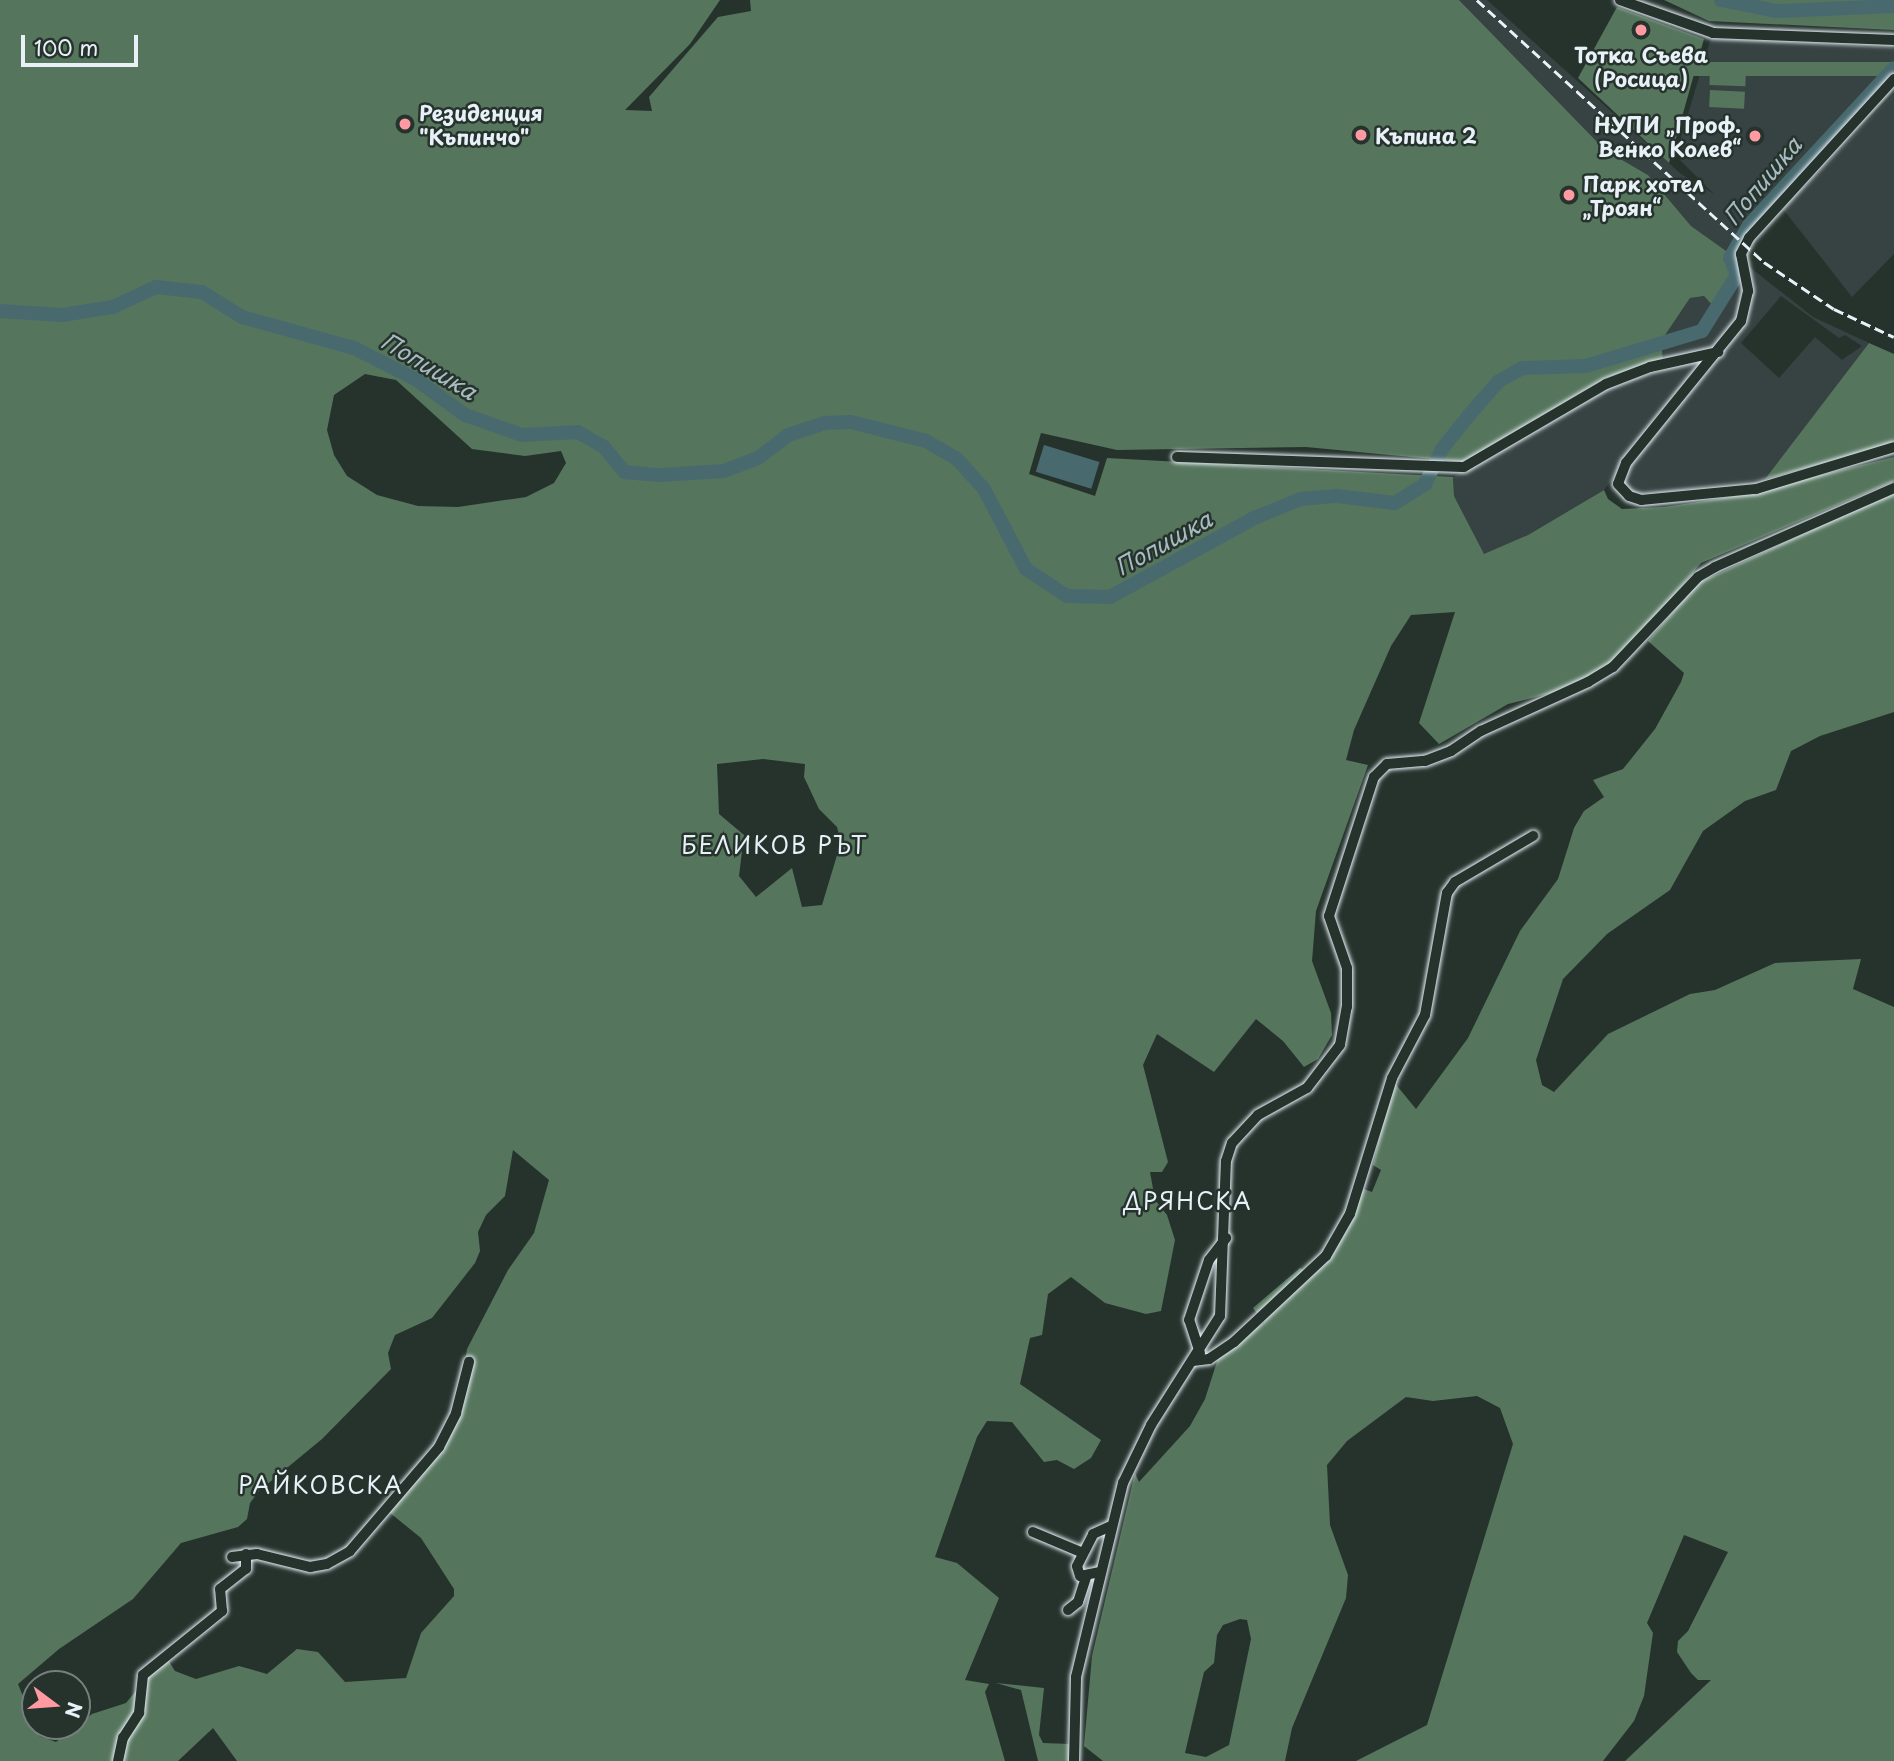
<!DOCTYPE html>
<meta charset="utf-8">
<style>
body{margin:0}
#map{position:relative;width:1894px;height:1761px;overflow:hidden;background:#26332d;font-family:"Playpen Sans",sans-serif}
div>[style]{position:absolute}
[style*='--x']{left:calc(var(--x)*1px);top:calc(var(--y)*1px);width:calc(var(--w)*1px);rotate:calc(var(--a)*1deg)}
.built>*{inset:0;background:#374242}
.green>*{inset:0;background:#56755d;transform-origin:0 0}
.water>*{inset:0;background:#486a6f;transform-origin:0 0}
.river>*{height:14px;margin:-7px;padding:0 7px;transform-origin:7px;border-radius:7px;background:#486a6f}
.roads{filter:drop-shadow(0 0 2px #e8f1f8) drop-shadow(0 0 2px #e8f1f8)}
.minor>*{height:10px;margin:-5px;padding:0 5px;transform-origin:5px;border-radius:5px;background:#26332d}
.rail>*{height:2.5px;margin-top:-1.25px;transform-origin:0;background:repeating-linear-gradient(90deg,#e8f1f8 0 10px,transparent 0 15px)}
.dots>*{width:19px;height:19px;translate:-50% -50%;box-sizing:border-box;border:4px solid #26332d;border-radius:50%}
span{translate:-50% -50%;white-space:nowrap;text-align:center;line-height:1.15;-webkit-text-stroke:5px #26332d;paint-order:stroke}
.poi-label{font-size:21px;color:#e8f1f8;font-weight:700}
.left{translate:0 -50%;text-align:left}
.right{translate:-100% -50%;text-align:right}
.water-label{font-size:23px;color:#a8bbc1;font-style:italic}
.neighbourhood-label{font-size:23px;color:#e8f1f8;letter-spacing:2px}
.north{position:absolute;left:21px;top:1670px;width:70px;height:70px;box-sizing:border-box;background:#26332d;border:2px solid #747f7e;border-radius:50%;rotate:106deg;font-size:19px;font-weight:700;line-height:28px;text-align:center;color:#e8f1f8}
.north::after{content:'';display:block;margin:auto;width:24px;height:32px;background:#ff9aa2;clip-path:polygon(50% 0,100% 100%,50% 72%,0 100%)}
.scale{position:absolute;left:21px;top:35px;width:117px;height:32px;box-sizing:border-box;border:4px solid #e8f1f8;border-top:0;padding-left:9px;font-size:21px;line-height:24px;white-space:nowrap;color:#e8f1f8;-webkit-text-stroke:5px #26332d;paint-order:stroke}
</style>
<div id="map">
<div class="built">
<div style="clip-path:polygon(evenodd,1459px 0,1487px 0,1681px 174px,1714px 194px,1680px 160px,1684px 156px,1678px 147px,1711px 38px,1894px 48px,1894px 62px,1786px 181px,1737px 257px,1813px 317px,1869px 343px,1765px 479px,1662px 492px,1629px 493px,1621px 484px,1625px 469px,1710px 352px,1663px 360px,1661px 341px,1690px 298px,1704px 296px,1714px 307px,1732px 281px,1736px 258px,1691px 226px,1648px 175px,1605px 150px,1459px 0,1781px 296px,1839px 338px,1845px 335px,1862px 346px,1842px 360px,1815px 337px,1779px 378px,1741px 343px,1781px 296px)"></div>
<div style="clip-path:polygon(1894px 94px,1894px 254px,1852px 297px,1783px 209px)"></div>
<div style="clip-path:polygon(1694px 362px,1696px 368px,1604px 490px,1528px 535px,1484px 555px,1454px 496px,1453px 477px,1612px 385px)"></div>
</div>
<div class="green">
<div style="clip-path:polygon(evenodd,0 0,720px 0,690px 44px,625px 110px,652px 111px,649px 97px,718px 17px,751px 11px,750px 0,1459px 0,1605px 150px,1648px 175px,1691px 226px,1736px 258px,1732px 281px,1714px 307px,1704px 296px,1690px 298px,1661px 341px,1663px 360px,1605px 378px,1464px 462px,1306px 447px,1117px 450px,1041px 433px,1029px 474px,1095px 496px,1107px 458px,1453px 477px,1454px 496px,1484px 554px,1528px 535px,1604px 490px,1608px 499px,1622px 509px,1664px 507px,1732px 497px,1894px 457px,1894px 481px,1701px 563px,1602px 680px,1508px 704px,1439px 744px,1419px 723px,1455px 612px,1411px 615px,1391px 646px,1354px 730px,1346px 760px,1368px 765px,1316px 911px,1312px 961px,1331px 1013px,1332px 1035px,1318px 1059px,1304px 1067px,1283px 1041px,1256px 1019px,1214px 1072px,1157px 1034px,1143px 1065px,1168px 1162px,1162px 1172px,1150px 1172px,1155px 1200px,1167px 1215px,1175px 1240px,1161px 1311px,1146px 1314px,1105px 1303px,1071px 1277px,1048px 1294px,1042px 1335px,1030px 1338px,1020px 1384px,1101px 1440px,1091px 1458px,1074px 1469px,1057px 1460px,1044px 1462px,1012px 1422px,987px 1421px,977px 1437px,935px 1557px,957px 1563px,999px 1598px,965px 1680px,989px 1684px,985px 1692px,1005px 1761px,237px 1761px,213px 1728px,178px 1761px,0 1761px,0 0,365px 374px,396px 380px,472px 449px,525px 456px,561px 451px,566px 463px,554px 483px,526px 497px,458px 507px,418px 506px,377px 495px,347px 476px,334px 455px,327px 430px,334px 395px,365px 374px,0 0,763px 759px,805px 764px,804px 777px,819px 809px,837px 827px,841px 842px,822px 905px,802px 907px,792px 868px,756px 897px,739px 876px,744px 835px,719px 814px,717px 764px,763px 759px,0 0,513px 1150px,549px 1180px,534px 1233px,508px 1270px,467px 1349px,460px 1392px,439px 1442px,384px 1508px,421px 1538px,454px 1589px,454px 1596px,421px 1633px,406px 1678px,345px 1682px,318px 1652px,297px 1649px,267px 1674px,239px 1666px,196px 1679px,175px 1671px,165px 1655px,126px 1703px,92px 1714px,56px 1742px,39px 1736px,18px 1684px,59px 1649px,133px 1599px,181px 1543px,238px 1527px,247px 1519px,250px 1503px,259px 1491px,322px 1439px,391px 1369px,388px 1353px,395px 1335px,432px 1318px,475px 1263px,480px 1251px,478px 1232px,486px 1215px,505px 1196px,513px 1150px)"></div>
<div style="clip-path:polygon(1664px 0,1894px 0,1894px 30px,1709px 21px)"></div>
<div style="clip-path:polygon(1617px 7px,1704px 39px,1669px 163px,1578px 78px)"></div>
<div style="left:1894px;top:62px;width:14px;height:222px;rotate:90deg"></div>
<div style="left:1710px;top:68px;width:36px;height:17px;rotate:2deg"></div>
<div style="left:1710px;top:90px;width:35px;height:17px;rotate:3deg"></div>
<div style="clip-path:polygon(1869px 343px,1894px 354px,1894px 444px,1765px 479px)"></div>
<div style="clip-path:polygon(evenodd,1894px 492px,1894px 712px,1820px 736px,1791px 751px,1776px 790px,1745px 801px,1703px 831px,1670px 890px,1607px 934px,1563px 979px,1536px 1060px,1542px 1085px,1554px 1092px,1608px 1034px,1690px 994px,1715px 990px,1775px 963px,1861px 959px,1853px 989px,1894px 1007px,1894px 1761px,1625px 1761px,1711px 1680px,1698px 1680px,1691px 1673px,1677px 1652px,1678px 1641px,1688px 1631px,1728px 1552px,1684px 1535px,1647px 1623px,1653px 1633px,1644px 1696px,1634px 1721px,1603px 1761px,1356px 1761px,1427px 1725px,1513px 1444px,1500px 1408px,1477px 1396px,1433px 1401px,1406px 1397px,1347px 1441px,1327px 1465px,1330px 1525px,1348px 1575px,1346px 1598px,1292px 1728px,1285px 1761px,1103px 1761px,1084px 1746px,1092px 1656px,1135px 1473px,1139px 1482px,1190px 1426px,1205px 1399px,1221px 1349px,1264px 1323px,1267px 1313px,1259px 1316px,1253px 1308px,1300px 1268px,1314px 1274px,1364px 1189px,1372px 1192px,1381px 1170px,1373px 1165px,1393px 1081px,1416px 1109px,1468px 1038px,1520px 931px,1558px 879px,1574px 828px,1584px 811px,1604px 797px,1593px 780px,1623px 769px,1655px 729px,1681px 682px,1684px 673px,1648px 641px,1698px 583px,1894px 492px,1240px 1619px,1247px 1620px,1251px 1639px,1229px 1745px,1206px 1757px,1185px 1753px,1204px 1672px,1214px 1663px,1217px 1635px,1223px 1625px,1240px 1619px)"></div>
<div style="clip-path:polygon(996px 1683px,1044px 1688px,1039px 1735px,1043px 1743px,1070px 1744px,1070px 1761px,1038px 1761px,1021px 1690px)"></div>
</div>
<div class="water">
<div style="left:1044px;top:445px;width:58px;height:28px;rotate:17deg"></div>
</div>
<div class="river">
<div style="--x:1721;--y:0;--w:56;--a:11.3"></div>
<div style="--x:1776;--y:11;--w:118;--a:-2.4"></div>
<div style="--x:0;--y:311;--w:62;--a:3.7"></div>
<div style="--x:62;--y:315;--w:52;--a:-8.9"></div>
<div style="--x:113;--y:307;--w:47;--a:-24.9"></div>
<div style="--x:156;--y:287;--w:46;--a:6.2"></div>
<div style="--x:202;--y:292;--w:47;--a:32"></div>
<div style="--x:242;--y:317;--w:116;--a:15.5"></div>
<div style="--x:354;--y:348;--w:71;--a:26.9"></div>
<div style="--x:417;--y:380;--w:59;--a:36.1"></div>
<div style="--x:465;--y:415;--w:60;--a:19.3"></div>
<div style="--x:522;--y:435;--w:56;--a:-3.1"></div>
<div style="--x:578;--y:432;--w:30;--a:30"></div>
<div style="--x:604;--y:447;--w:32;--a:51"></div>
<div style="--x:624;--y:472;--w:36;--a:5"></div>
<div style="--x:660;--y:475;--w:64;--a:-3.6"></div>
<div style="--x:724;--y:471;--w:36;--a:-21"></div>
<div style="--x:758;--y:458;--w:38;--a:-37"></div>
<div style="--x:788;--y:435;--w:38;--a:-18"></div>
<div style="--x:824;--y:423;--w:27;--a:-2"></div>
<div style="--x:851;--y:422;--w:77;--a:14.2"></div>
<div style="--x:926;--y:441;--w:34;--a:30"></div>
<div style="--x:956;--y:458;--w:42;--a:47.9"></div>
<div style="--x:984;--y:489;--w:90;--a:62.3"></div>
<div style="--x:1026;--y:569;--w:49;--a:33.4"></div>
<div style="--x:1067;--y:596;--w:43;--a:1.3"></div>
<div style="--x:1110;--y:597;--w:164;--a:-28.7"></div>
<div style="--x:1254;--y:518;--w:51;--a:-22"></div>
<div style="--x:1301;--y:499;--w:36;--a:-5"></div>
<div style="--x:1337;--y:496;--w:58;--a:6.9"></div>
<div style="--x:1395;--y:503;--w:36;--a:-32"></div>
<div style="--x:1425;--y:484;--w:39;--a:-64"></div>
<div style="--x:1442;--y:449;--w:43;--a:-51.5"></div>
<div style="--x:1469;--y:415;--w:45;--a:-48.6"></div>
<div style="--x:1499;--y:381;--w:26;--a:-29"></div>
<div style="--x:1522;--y:368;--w:64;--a:-1.8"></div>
<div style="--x:1586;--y:366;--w:121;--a:-16.8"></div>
<div style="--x:1702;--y:331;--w:66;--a:-58"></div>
<div style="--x:1737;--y:275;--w:18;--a:-112"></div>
<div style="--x:1730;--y:258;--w:39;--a:-60"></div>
<div style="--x:1750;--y:224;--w:212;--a:-47.3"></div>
</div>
<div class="roads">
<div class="minor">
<div style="--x:1620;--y:0;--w:99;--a:19.5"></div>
<div style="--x:1713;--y:33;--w:181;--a:2.2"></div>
<div style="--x:1894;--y:79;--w:215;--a:132.4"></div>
<div style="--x:1749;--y:238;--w:18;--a:117"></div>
<div style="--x:1741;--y:254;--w:38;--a:79"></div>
<div style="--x:1748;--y:291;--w:31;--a:103"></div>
<div style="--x:1741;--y:321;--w:183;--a:129"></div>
<div style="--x:1626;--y:463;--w:22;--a:111"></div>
<div style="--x:1618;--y:484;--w:16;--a:47"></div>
<div style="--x:1629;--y:496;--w:13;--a:18"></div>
<div style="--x:1641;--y:500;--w:116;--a:-5.5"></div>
<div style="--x:1756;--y:489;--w:144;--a:-16.9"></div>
<div style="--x:1177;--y:457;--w:287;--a:2"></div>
<div style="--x:1464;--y:467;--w:164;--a:-30.3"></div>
<div style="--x:1606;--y:384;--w:47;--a:-21.1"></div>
<div style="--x:1650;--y:367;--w:70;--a:-12.4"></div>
<div style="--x:1200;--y:1353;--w:35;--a:-108"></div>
<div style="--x:1189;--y:1320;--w:63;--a:-71.6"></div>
<div style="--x:1209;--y:1260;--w:28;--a:-52"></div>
<div style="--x:1193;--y:1361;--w:16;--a:-7"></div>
<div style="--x:1209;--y:1359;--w:30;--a:-34"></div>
<div style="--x:1234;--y:1342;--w:126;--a:-43.1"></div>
<div style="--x:1326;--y:1256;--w:48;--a:-60.3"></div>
<div style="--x:1350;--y:1214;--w:142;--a:-72.8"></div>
<div style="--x:1392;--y:1078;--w:71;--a:-62.4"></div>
<div style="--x:1425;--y:1015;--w:124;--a:-79.8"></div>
<div style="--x:1447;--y:893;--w:14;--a:-54"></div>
<div style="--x:1455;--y:882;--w:91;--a:-30.5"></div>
<div style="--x:1033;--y:1532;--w:54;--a:22.8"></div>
<div style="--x:232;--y:1557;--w:25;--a:-7"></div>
<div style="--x:257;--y:1554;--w:55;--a:13.8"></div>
<div style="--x:310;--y:1567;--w:17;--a:-10"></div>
<div style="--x:327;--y:1564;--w:26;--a:-29"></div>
<div style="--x:350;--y:1551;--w:137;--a:-49.4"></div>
<div style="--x:439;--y:1447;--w:38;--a:-63"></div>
<div style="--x:456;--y:1413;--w:53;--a:-75.7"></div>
<div style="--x:1100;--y:1572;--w:20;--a:169"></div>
<div style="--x:1080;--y:1576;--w:10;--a:-107"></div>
<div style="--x:1077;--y:1566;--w:36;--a:-63"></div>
<div style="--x:1093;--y:1534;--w:20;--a:-24"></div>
<div style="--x:1068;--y:1610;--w:13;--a:-39"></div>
<div style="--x:1078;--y:1602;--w:28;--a:-72"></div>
<div style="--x:118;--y:1761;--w:24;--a:-78"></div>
<div style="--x:123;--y:1738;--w:30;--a:-57"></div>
<div style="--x:139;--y:1713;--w:38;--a:-84"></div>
<div style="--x:143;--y:1675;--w:102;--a:-39"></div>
<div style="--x:222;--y:1611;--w:22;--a:-95"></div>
<div style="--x:220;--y:1589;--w:33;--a:-38"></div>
<div style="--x:246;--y:1569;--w:15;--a:-90"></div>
<div style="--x:1074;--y:1761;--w:84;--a:-88.6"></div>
<div style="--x:1076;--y:1677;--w:200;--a:-76.4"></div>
<div style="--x:1123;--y:1483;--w:64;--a:-64.2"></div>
<div style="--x:1151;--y:1425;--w:129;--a:-57.7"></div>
<div style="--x:1220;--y:1316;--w:155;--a:-87.8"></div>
<div style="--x:1226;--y:1161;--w:19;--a:-72"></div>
<div style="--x:1232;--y:1143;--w:38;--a:-47"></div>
<div style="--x:1258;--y:1115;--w:56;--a:-28.9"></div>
<div style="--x:1307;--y:1088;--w:54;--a:-52.5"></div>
<div style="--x:1340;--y:1045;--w:39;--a:-80"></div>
<div style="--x:1347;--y:1007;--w:39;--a:-90"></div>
<div style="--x:1347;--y:968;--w:55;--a:-109.1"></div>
<div style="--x:1329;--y:916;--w:146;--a:-72.1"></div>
<div style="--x:1374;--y:777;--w:18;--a:-45"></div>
<div style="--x:1387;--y:764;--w:38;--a:-5"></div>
<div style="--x:1425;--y:761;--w:28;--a:-21"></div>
<div style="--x:1451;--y:751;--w:36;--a:-34"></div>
<div style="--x:1481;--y:731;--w:118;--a:-24.6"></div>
<div style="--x:1588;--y:682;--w:29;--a:-31"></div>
<div style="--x:1613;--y:667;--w:124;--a:-46.6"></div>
<div style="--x:1698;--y:577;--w:20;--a:-30"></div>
<div style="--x:1715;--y:567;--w:196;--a:-23.8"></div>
</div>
</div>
<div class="rail">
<div style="--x:1477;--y:0;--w:389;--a:42.4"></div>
<div style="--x:1764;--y:262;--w:84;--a:33.9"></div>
<div style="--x:1834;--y:309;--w:66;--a:25"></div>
</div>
<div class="dots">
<div style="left:1641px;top:30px;background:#ff9aa2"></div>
<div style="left:405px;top:124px;background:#ff9aa2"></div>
<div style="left:1361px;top:135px;background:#ff9aa2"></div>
<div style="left:1755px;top:136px;background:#ff9aa2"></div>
<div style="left:1569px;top:195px;background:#ff9aa2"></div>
</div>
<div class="poi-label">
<span style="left:1641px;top:66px">Тотка Съева<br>(Росица)</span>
<span class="left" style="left:419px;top:124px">Резиденция<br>"Къпинчо"</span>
<span class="right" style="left:1741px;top:136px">НУПИ „Проф.<br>Венко Колев“</span>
<span class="left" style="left:1375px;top:135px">Къпина 2</span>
<span class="left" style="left:1583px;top:195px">Парк хотел<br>„Троян“</span>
</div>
<div class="water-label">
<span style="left:1762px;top:181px;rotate:-50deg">Попишка</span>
<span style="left:429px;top:366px;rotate:31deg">Попишка</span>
<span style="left:1163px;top:543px;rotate:-29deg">Попишка</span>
</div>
<div class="neighbourhood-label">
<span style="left:775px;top:845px">БЕЛИКОВ РЪТ</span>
<span style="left:1188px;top:1201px">ДРЯНСКА</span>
<span style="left:321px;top:1485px">РАЙКОВСКА</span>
</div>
<div class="north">N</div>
<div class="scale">100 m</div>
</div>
